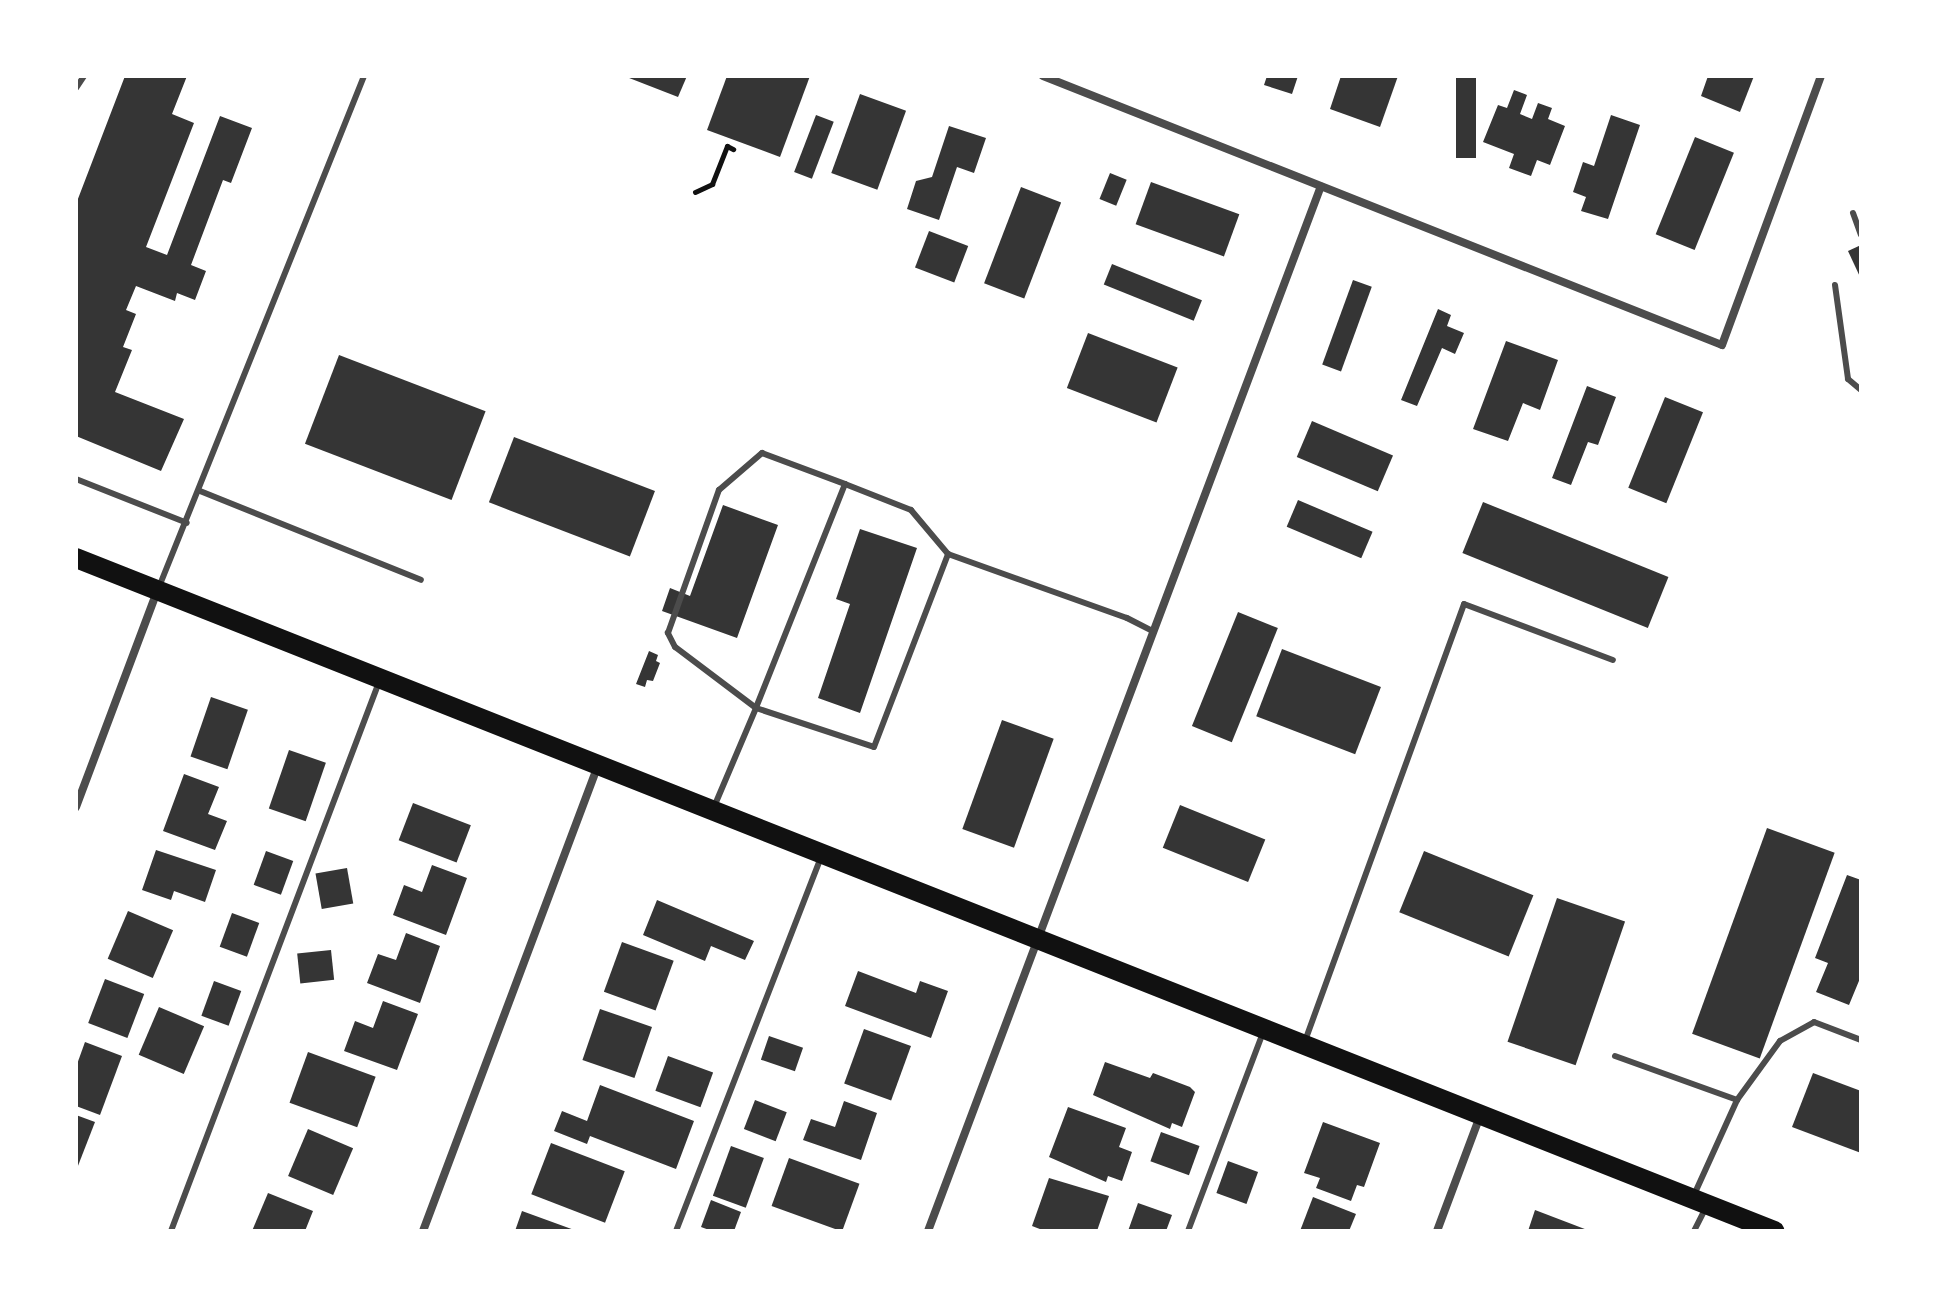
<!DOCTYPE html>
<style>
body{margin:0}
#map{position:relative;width:1937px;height:1307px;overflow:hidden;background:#fff;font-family:"Asap Condensed",sans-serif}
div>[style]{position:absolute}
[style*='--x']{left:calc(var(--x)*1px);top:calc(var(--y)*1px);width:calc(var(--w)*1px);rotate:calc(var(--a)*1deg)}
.building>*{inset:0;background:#353535;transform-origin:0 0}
.path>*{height:5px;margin:-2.5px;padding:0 2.5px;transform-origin:2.5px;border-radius:2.5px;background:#111}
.service>*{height:6px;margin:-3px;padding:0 3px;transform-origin:3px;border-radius:3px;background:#4c4c4c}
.minor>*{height:8px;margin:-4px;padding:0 4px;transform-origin:4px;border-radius:4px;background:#4c4c4c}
.primary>*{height:20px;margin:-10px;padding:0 10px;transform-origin:10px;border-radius:10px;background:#111}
span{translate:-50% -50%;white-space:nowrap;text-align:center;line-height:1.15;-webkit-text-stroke:7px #fff;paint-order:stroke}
.frame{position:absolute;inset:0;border:78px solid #fff;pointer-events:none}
</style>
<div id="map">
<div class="building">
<div style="clip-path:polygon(125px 76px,187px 76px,172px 114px,194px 123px,146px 247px,167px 255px,220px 116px,252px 128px,231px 183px,223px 180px,191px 265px,206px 271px,195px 300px,177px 293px,175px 301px,136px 286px,126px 310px,136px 314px,123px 347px,132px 350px,115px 392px,184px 419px,161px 471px,76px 436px,76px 204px)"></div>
<div style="clip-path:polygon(624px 76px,687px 76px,678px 97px)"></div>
<div style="clip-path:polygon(727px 76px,810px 76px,780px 157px,707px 130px)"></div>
<div style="clip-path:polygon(1267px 76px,1298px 76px,1292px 94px,1264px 85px)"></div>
<div style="clip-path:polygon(1341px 76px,1398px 76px,1380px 127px,1330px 109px)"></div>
<div style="left:1456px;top:76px;width:20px;height:82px"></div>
<div style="clip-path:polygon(1708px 76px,1754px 76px,1740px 112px,1701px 96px)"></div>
<div style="clip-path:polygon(1514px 90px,1527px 95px,1520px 114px,1532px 119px,1538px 103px,1552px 108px,1548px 119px,1565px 126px,1550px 165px,1537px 160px,1531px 176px,1509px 168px,1514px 154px,1483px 142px,1498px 105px,1507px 108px)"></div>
<div style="left:860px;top:94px;width:49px;height:84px;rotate:20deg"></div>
<div style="left:816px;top:115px;width:19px;height:61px;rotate:21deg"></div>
<div style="clip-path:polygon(1611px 115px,1640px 125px,1608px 219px,1581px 211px,1586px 197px,1573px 192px,1583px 162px,1594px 166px)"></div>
<div style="clip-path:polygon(949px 126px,986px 138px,974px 173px,957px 167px,939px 220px,907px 209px,916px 181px,932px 177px)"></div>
<div style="left:1695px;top:137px;width:42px;height:105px;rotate:22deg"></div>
<div style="left:1110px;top:173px;width:18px;height:28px;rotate:22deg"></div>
<div style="left:1151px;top:182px;width:94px;height:45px;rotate:20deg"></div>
<div style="left:1021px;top:187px;width:43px;height:103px;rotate:21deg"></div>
<div style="left:929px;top:231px;width:42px;height:39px;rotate:21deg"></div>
<div style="clip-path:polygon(1861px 245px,1861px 279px,1848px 251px)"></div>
<div style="left:1112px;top:264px;width:97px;height:22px;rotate:22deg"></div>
<div style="left:1353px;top:280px;width:20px;height:90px;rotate:20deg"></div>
<div style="clip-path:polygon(1438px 309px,1451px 315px,1447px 326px,1464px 333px,1455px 354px,1442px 348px,1417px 406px,1401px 400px)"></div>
<div style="left:1088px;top:333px;width:96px;height:59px;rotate:21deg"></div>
<div style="clip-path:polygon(1506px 341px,1558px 360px,1540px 410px,1523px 403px,1508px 441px,1473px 429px)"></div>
<div style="left:339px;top:355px;width:157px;height:95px;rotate:21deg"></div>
<div style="clip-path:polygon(1587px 386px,1616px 397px,1598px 445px,1588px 442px,1571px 485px,1552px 478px)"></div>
<div style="left:1665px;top:397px;width:41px;height:98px;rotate:22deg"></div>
<div style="left:1312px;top:421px;width:88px;height:39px;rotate:23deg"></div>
<div style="left:514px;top:437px;width:151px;height:70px;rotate:21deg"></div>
<div style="left:1298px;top:500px;width:81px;height:29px;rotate:23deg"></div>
<div style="left:1483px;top:502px;width:200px;height:55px;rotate:22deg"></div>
<div style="clip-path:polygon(723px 505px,778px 525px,737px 638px,662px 611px,670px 588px,690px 596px)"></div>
<div style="clip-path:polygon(860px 529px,917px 548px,860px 713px,818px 698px,850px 604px,836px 599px)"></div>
<div style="left:1238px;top:612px;width:43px;height:123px;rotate:22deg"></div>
<div style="left:1282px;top:649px;width:106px;height:72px;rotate:21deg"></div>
<div style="clip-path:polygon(649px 651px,658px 655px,656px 661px,660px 663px,653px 681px,647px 680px,645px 687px,636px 684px)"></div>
<div style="left:211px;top:697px;width:39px;height:63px;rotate:19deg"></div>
<div style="left:1002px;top:720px;width:55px;height:116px;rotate:20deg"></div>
<div style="left:289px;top:750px;width:39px;height:62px;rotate:19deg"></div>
<div style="clip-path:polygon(184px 774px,219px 787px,208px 814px,227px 821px,215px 850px,163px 831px)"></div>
<div style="left:413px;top:803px;width:62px;height:40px;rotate:21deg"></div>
<div style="left:1180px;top:805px;width:92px;height:46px;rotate:22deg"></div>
<div style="left:1767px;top:828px;width:72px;height:219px;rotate:20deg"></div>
<div style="clip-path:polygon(156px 850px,216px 870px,205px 902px,174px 891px,171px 900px,142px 890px)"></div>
<div style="left:266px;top:851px;width:29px;height:36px;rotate:20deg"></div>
<div style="left:1424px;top:851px;width:118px;height:66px;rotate:22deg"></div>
<div style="clip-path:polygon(432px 865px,467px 878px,446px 935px,393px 915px,404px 885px,422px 892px)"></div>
<div style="left:347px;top:868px;width:36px;height:32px;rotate:80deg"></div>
<div style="clip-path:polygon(1847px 875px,1861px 880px,1861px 976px,1849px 1005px,1816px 992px,1828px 963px,1815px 958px)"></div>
<div style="left:1557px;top:898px;width:72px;height:152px;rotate:19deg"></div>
<div style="clip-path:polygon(657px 900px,754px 941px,745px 960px,711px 946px,705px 961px,643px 935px)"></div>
<div style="left:128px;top:911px;width:49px;height:52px;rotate:23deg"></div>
<div style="left:232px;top:913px;width:29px;height:36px;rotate:20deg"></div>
<div style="clip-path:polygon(406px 933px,440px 946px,420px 1003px,367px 983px,378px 954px,396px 960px)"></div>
<div style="left:622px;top:942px;width:55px;height:53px;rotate:20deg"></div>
<div style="left:331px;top:950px;width:30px;height:34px;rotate:84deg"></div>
<div style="clip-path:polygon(858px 971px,916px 993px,920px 981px,948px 991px,931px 1038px,845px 1006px)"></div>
<div style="left:105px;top:979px;width:42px;height:47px;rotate:21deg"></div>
<div style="left:214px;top:981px;width:29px;height:37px;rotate:20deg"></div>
<div style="clip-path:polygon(383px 1001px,418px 1014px,397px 1070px,344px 1051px,355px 1021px,373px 1028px)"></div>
<div style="left:159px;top:1007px;width:49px;height:52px;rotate:23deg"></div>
<div style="left:600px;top:1009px;width:55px;height:54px;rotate:19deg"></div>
<div style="left:864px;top:1029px;width:50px;height:58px;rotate:20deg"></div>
<div style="left:769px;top:1036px;width:36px;height:25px;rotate:19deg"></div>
<div style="clip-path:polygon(85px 1042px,122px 1056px,100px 1115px,76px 1106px,76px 1067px)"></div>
<div style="left:308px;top:1052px;width:72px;height:54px;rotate:20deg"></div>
<div style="left:668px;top:1056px;width:48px;height:37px;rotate:20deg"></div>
<div style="clip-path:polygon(1105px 1062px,1150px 1078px,1153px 1073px,1190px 1087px,1195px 1092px,1182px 1127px,1172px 1123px,1170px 1129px,1093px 1095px)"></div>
<div style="clip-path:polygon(1813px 1073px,1861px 1091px,1861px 1153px,1792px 1127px)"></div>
<div style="clip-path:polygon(600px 1085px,694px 1121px,676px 1169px,590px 1136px,587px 1144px,554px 1131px,562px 1111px,587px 1121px)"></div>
<div style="left:755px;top:1100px;width:34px;height:31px;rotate:21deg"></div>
<div style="clip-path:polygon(844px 1101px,877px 1113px,861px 1160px,803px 1140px,811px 1119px,835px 1127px)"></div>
<div style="clip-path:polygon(1068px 1107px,1126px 1128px,1119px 1147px,1132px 1152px,1122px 1181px,1108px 1176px,1106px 1182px,1049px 1157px)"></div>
<div style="clip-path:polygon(76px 1115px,95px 1122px,76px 1171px)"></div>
<div style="clip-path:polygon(1323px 1122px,1380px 1143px,1364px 1187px,1357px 1185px,1351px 1201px,1316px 1188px,1320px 1178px,1304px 1173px)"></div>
<div style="left:308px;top:1129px;width:49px;height:51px;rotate:23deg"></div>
<div style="left:1161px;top:1132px;width:41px;height:31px;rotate:20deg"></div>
<div style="left:551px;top:1143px;width:79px;height:55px;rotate:21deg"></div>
<div style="left:731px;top:1146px;width:35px;height:53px;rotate:20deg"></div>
<div style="left:789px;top:1158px;width:75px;height:51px;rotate:20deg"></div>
<div style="left:1228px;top:1161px;width:32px;height:34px;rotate:20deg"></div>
<div style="clip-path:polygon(1049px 1178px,1109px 1196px,1097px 1231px,1045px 1231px,1032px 1226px)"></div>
<div style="clip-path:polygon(268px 1193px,313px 1211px,305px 1231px,252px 1231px)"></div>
<div style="clip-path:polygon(1313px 1197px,1356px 1214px,1349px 1231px,1300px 1231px)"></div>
<div style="clip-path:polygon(711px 1200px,741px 1212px,734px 1231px,712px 1231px,701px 1227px)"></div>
<div style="clip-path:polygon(1138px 1203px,1172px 1215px,1166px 1231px,1128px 1231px)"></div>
<div style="clip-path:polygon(1535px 1210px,1590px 1231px,1528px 1231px)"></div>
<div style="clip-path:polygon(522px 1211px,577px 1231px,515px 1231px)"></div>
</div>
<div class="path">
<div style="--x:695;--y:192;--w:19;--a:-25"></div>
<div style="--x:712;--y:184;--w:41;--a:-68.5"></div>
<div style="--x:727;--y:146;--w:7;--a:27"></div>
</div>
<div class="service">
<div style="--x:76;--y:88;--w:14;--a:-56"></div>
<div style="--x:1853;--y:213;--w:23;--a:70"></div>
<div style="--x:1835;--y:285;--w:95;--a:82.1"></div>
<div style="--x:1848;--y:379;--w:17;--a:40"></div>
<div style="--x:76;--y:479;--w:119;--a:21.6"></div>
<div style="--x:845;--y:484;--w:71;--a:21.5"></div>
<div style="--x:911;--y:510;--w:57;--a:49.9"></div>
<div style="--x:200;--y:491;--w:238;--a:21.9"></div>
<div style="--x:159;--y:587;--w:551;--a:-68.14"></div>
<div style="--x:714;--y:807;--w:108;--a:-67"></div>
<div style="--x:756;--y:708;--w:101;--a:-143"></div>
<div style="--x:675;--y:647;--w:16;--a:-117"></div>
<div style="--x:668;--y:633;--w:152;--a:-70.4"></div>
<div style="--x:719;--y:490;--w:57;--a:-40.7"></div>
<div style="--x:762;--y:453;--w:89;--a:20.5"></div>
<div style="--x:845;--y:484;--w:241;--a:111.7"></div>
<div style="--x:756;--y:708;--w:124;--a:18.3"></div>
<div style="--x:874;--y:747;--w:207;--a:-69"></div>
<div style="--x:948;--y:554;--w:190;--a:19.7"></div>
<div style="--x:1127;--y:618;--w:30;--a:27"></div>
<div style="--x:1305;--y:1041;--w:465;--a:-70"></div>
<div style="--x:1464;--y:604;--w:159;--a:20.6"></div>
<div style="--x:1615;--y:1056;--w:130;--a:19.8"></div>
<div style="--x:1694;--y:1195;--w:104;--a:-65.6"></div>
<div style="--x:1737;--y:1100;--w:73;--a:-53.9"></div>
<div style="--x:1780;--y:1041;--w:39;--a:-29"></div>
<div style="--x:1814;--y:1022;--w:50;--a:21"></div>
<div style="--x:171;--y:1231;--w:587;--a:-69.25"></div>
<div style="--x:676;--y:1231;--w:401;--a:-68.8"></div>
<div style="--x:1188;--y:1231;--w:213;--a:-69.3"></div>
<div style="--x:1694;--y:1231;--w:25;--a:-63"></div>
</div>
<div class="minor">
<div style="--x:1043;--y:76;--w:730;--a:21.61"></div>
<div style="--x:1722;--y:345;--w:287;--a:-69.8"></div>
<div style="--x:76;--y:807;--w:231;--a:-69.4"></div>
<div style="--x:423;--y:1231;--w:496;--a:-69.4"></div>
<div style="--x:928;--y:1231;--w:1116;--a:-69.39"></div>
<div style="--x:1437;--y:1231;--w:123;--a:-69.5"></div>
</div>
<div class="primary">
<div style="--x:76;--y:558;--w:1827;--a:21.62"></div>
</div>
<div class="frame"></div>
</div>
